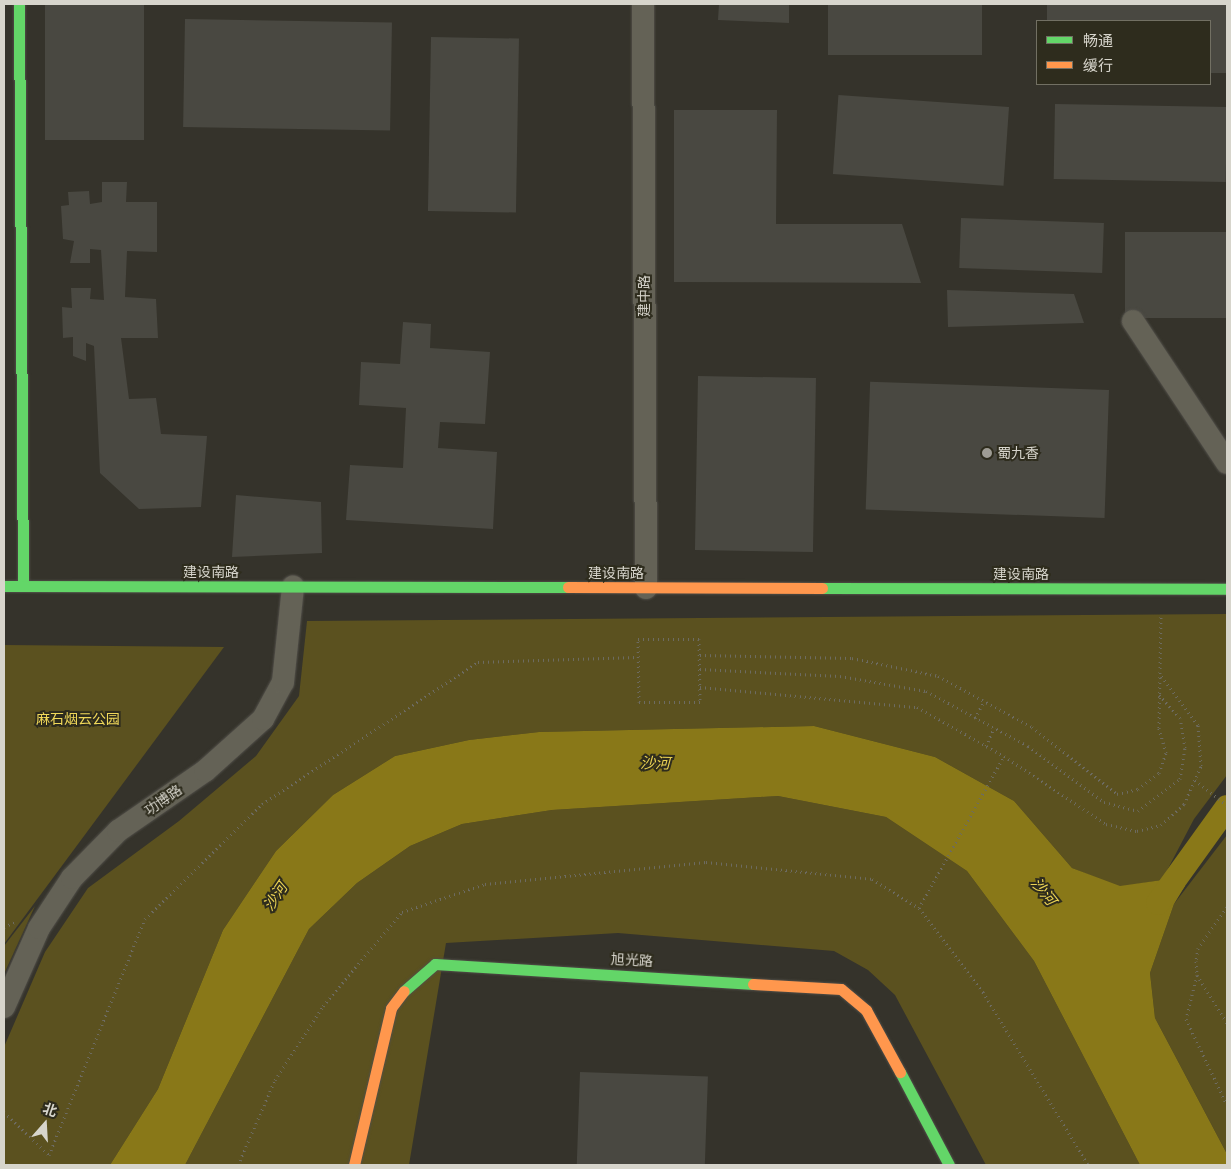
<!DOCTYPE html>
<meta charset="utf-8">
<style>
body{margin:0}
#map{position:relative;width:1231px;height:1169px;overflow:hidden;background:#35332b;font-family:"DejaVu Sans","Noto Sans SC",sans-serif}
div>[style]{position:absolute}
[style*='--x']{left:calc(var(--x)*1px);top:calc(var(--y)*1px);width:calc(var(--w)*1px);rotate:calc(var(--a)*1deg)}
.green>*{inset:0;background:#5b511f}
.water>*{inset:0;background:#897818}
.canal>*{height:24px;margin:-12px;padding:0 12px;transform-origin:12px;border-radius:12px;background:#897818}
.building>*{inset:0;background:#494841;transform-origin:0 0}
.path>*{height:3px;margin-top:-1.5px;transform-origin:0;background:repeating-linear-gradient(90deg,#6d6b61 0 1px,transparent 0 5px)}
.roads{filter:drop-shadow(0 0 1px #514f49) drop-shadow(0 0 1px #514f49)}
.street>*{height:22px;margin:-11px;padding:0 11px;transform-origin:11px;border-radius:11px;background:#646256}
.fast>*{height:11px;margin:-5.5px;padding:0 5.5px;transform-origin:5.5px;border-radius:5.5px;background:#63d668}
.slow>*{height:11px;margin:-5.5px;padding:0 5.5px;transform-origin:5.5px;border-radius:5.5px;background:#ff974d}
.dots>*{width:14px;height:14px;translate:-50% -50%;box-sizing:border-box;border:2px solid #2e2c1d;border-radius:50%}
span{translate:-50% -50%;white-space:nowrap;text-align:center;line-height:1.15;-webkit-text-stroke:4px #2e2c1d;paint-order:stroke}
.street-label{font-size:14px;color:#d7d5cc}
.poi-label{font-size:14px;color:#d7d5cc}
.left{translate:0 -50%;text-align:left}
.park-label{font-size:14px;color:#f0d859}
.water-label{font-size:15px;color:#ebd354;font-style:italic}
.frame{position:absolute;inset:0;border:5px solid #d7d5cc;pointer-events:none}
.legend{position:absolute;left:1036px;top:20px;width:175px;height:65px;box-sizing:border-box;background:#2e2c1d;border:1px solid #727063;margin:0;padding:6px 9px;list-style:none;font-size:15px;color:#d7d5cc}
.legend li{display:flex;align-items:center;gap:10px;height:25px}
.legend b{width:25px;border:1px solid #727063}
.north{position:absolute;left:20px;top:1099px;width:50px;height:50px;-webkit-text-stroke:4px #2e2c1d;paint-order:stroke;rotate:19deg;font-size:14px;font-weight:700;line-height:20px;text-align:center;color:#d7d5cc}
.north::after{content:'';display:block;margin:auto;width:18px;height:22px;background:#d7d5cc;clip-path:polygon(50% 0,100% 100%,50% 72%,0 100%)}
</style>
<div id="map">
<div class="green">
<div style="clip-path:polygon(1227px 614px,1227px 775px,1194px 819px,1162px 880px,1119px 887px,1072px 868px,1014px 801px,935px 757px,814px 726px,539px 732px,469px 740px,395px 756px,333px 795px,276px 851px,223px 930px,158px 1089px,110px 1165px,4px 1165px,4px 1047px,45px 952px,88px 888px,179px 821px,256px 756px,299px 696px,307px 621px)"></div>
<div style="clip-path:polygon(4px 645px,224px 647px,4px 944px)"></div>
<div style="clip-path:polygon(778px 796px,886px 817px,967px 871px,1034px 961px,1140px 1165px,986px 1165px,895px 995px,868px 970px,834px 951px,618px 933px,446px 943px,409px 1165px,185px 1165px,309px 929px,357px 883px,410px 846px,462px 824px,552px 810px)"></div>
<div style="clip-path:polygon(1227px 835px,1227px 1154px,1155px 1018px,1150px 973px,1174px 904px)"></div>
<div style="clip-path:polygon(35px 906px,4px 974px,4px 946px)"></div>
</div>
<div class="water">
<div style="clip-path:polygon(814px 726px,935px 757px,1014px 801px,1072px 868px,1120px 886px,1162px 880px,1170px 867px,1185px 886px,1174px 904px,1150px 973px,1155px 1018px,1227px 1154px,1227px 1165px,1140px 1165px,1034px 961px,967px 871px,886px 817px,778px 796px,552px 810px,462px 824px,410px 846px,357px 883px,309px 929px,185px 1165px,110px 1165px,158px 1089px,223px 930px,276px 851px,333px 795px,395px 756px,469px 740px,539px 732px)"></div>
</div>
<div class="canal">
<div style="--x:1158;--y:903;--w:118;--a:-54.3"></div>
</div>
<div class="building">
<div style="left:45px;top:4px;width:99px;height:136px"></div>
<div style="clip-path:polygon(719px 4px,789px 4px,789px 23px,718px 20px)"></div>
<div style="left:828px;top:4px;width:154px;height:51px"></div>
<div style="clip-path:polygon(1047px 4px,1227px 4px,1227px 73px,1210px 73px,1210px 21px,1047px 21px)"></div>
<div style="left:185px;top:19px;width:207px;height:108px;rotate:1deg"></div>
<div style="left:431px;top:37px;width:88px;height:174px;rotate:1deg"></div>
<div style="left:1055px;top:104px;width:172px;height:75px;rotate:1deg"></div>
<div style="left:1009px;top:107px;width:79px;height:171px;rotate:94deg"></div>
<div style="clip-path:polygon(674px 110px,777px 110px,776px 224px,902px 224px,921px 283px,674px 282px)"></div>
<div style="clip-path:polygon(102px 182px,127px 182px,126px 202px,157px 202px,157px 252px,127px 251px,125px 297px,156px 299px,158px 338px,121px 338px,129px 399px,156px 398px,161px 434px,207px 436px,201px 507px,139px 509px,100px 473px,94px 346px,86px 343px,86px 361px,73px 356px,73px 337px,63px 338px,62px 307px,72px 308px,71px 288px,91px 288px,90px 299px,104px 300px,101px 250px,90px 249px,90px 263px,70px 263px,74px 241px,63px 239px,61px 206px,69px 205px,68px 192px,89px 191px,90px 204px,102px 202px)"></div>
<div style="left:961px;top:218px;width:143px;height:50px;rotate:2deg"></div>
<div style="left:1227px;top:232px;width:86px;height:102px;rotate:90deg"></div>
<div style="clip-path:polygon(947px 290px,1074px 294px,1084px 323px,948px 327px)"></div>
<div style="clip-path:polygon(403px 322px,431px 324px,430px 348px,490px 352px,485px 424px,440px 422px,438px 448px,497px 452px,493px 529px,346px 520px,350px 465px,403px 468px,406px 408px,359px 405px,361px 362px,400px 364px)"></div>
<div style="left:698px;top:376px;width:118px;height:174px;rotate:1deg"></div>
<div style="left:1109px;top:390px;width:128px;height:239px;rotate:92deg"></div>
<div style="clip-path:polygon(236px 495px,321px 502px,322px 553px,232px 557px)"></div>
<div style="left:580px;top:1072px;width:128px;height:93px;rotate:2deg"></div>
</div>
<div class="path">
<div style="--x:638;--y:639;--w:61;--a:0"></div>
<div style="--x:699;--y:639;--w:63;--a:89.1"></div>
<div style="--x:700;--y:702;--w:61;--a:180"></div>
<div style="--x:639;--y:702;--w:63;--a:-90.9"></div>
<div style="--x:700;--y:655;--w:152;--a:1.1"></div>
<div style="--x:852;--y:658;--w:88;--a:11.8"></div>
<div style="--x:938;--y:676;--w:107;--a:28.5"></div>
<div style="--x:1032;--y:727;--w:108;--a:38.2"></div>
<div style="--x:1117;--y:794;--w:22;--a:-13"></div>
<div style="--x:1138;--y:789;--w:26;--a:-37"></div>
<div style="--x:1159;--y:773;--w:21;--a:-71"></div>
<div style="--x:1166;--y:753;--w:26;--a:-106"></div>
<div style="--x:1159;--y:728;--w:114;--a:-89"></div>
<div style="--x:700;--y:669;--w:140;--a:2.9"></div>
<div style="--x:840;--y:676;--w:87;--a:9.9"></div>
<div style="--x:926;--y:691;--w:116;--a:28.3"></div>
<div style="--x:1028;--y:746;--w:94;--a:36.4"></div>
<div style="--x:1104;--y:802;--w:35;--a:15"></div>
<div style="--x:1138;--y:811;--w:53;--a:-37.3"></div>
<div style="--x:1180;--y:779;--w:31;--a:-81"></div>
<div style="--x:1185;--y:748;--w:30;--a:-99"></div>
<div style="--x:1180;--y:718;--w:31;--a:-132"></div>
<div style="--x:700;--y:687;--w:218;--a:5.3"></div>
<div style="--x:917;--y:707;--w:100;--a:29.4"></div>
<div style="--x:1004;--y:756;--w:123;--a:33.7"></div>
<div style="--x:1106;--y:824;--w:32;--a:13"></div>
<div style="--x:1137;--y:831;--w:25;--a:-14"></div>
<div style="--x:1161;--y:825;--w:31;--a:-42"></div>
<div style="--x:1184;--y:804;--w:42;--a:-65.9"></div>
<div style="--x:1201;--y:766;--w:41;--a:-94.2"></div>
<div style="--x:1198;--y:725;--w:64;--a:-126.7"></div>
<div style="--x:975;--y:718;--w:19;--a:-62"></div>
<div style="--x:986;--y:746;--w:20;--a:-66"></div>
<div style="--x:1195;--y:780;--w:41;--a:38"></div>
<div style="--x:1227;--y:907;--w:50;--a:125.3"></div>
<div style="--x:1198;--y:948;--w:13;--a:99"></div>
<div style="--x:1196;--y:961;--w:14;--a:86"></div>
<div style="--x:1197;--y:975;--w:57;--a:58"></div>
<div style="--x:919;--y:908;--w:174;--a:-60.8"></div>
<div style="--x:4;--y:927;--w:14;--a:-25"></div>
<div style="--x:1197;--y:975;--w:45;--a:104"></div>
<div style="--x:1186;--y:1019;--w:95;--a:64.5"></div>
<div style="--x:4;--y:1112;--w:62;--a:43.7"></div>
<div style="--x:49;--y:1155;--w:255;--a:-67.9"></div>
<div style="--x:145;--y:919;--w:164;--a:-44.5"></div>
<div style="--x:262;--y:804;--w:258;--a:-33.3"></div>
<div style="--x:478;--y:662;--w:160;--a:-1.8"></div>
<div style="--x:238;--y:1165;--w:93;--a:-66.5"></div>
<div style="--x:275;--y:1080;--w:88;--a:-57"></div>
<div style="--x:323;--y:1006;--w:123;--a:-50"></div>
<div style="--x:402;--y:912;--w:88;--a:-18.6"></div>
<div style="--x:485;--y:884;--w:222;--a:-5.7"></div>
<div style="--x:706;--y:862;--w:167;--a:5.8"></div>
<div style="--x:872;--y:879;--w:55;--a:31.7"></div>
<div style="--x:919;--y:908;--w:106;--a:52.7"></div>
<div style="--x:983;--y:992;--w:202;--a:58.7"></div>
</div>
<div class="roads">
<div class="street">
<div style="--x:643;--y:4;--w:584;--a:89.71"></div>
<div style="--x:1133;--y:321;--w:170;--a:56.5"></div>
<div style="--x:4;--y:1007;--w:86;--a:-66.1"></div>
<div style="--x:39;--y:928;--w:60;--a:-56.6"></div>
<div style="--x:72;--y:878;--w:66;--a:-45.6"></div>
<div style="--x:118;--y:831;--w:106;--a:-34.6"></div>
<div style="--x:205;--y:771;--w:78;--a:-41.9"></div>
<div style="--x:263;--y:719;--w:42;--a:-61.6"></div>
<div style="--x:283;--y:682;--w:96;--a:-84"></div>
</div>
<div class="fast">
<div style="--x:19;--y:4;--w:582;--a:89.61"></div>
<div style="--x:4;--y:586;--w:564;--a:0.1"></div>
<div style="--x:822;--y:588;--w:405;--a:0.1"></div>
<div style="--x:404;--y:991;--w:41;--a:-41.1"></div>
<div style="--x:435;--y:964;--w:319;--a:3.6"></div>
<div style="--x:900;--y:1072;--w:105;--a:62.2"></div>
</div>
<div class="slow">
<div style="--x:568;--y:587;--w:254;--a:0.2"></div>
<div style="--x:753;--y:984;--w:88;--a:3.3"></div>
<div style="--x:841;--y:989;--w:33;--a:40"></div>
<div style="--x:866;--y:1010;--w:71;--a:61.3"></div>
<div style="--x:354;--y:1165;--w:161;--a:-76.7"></div>
<div style="--x:391;--y:1008;--w:21;--a:-53"></div>
</div>
</div>
<div class="dots">
<div style="left:987px;top:453px;background:#9e9c94"></div>
</div>
<div class="street-label">
<span style="left:644px;top:296px;rotate:-90deg">建中路</span>
<span style="left:211px;top:572px">建设南路</span>
<span style="left:616px;top:573px">建设南路</span>
<span style="left:1021px;top:574px">建设南路</span>
<span style="left:163px;top:800px;rotate:-35deg">功博路</span>
<span style="left:632px;top:960px;rotate:3deg">旭光路</span>
</div>
<div class="poi-label">
<span class="left" style="left:997px;top:453px">蜀九香</span>
</div>
<div class="park-label">
<span style="left:78px;top:719px">麻石烟云公园</span>
</div>
<div class="water-label">
<span style="left:655px;top:764px;rotate:1deg">沙河</span>
<span style="left:1043px;top:892px;rotate:51deg">沙河</span>
<span style="left:276px;top:897px;rotate:-56deg">沙河</span>
</div>
<div class="frame"></div>
<ul class="legend">
<li><b style="height:6px;background:#63d668"></b>畅通</li>
<li><b style="height:6px;background:#ff974d"></b>缓行</li>
</ul>
<div class="north">北</div>
</div>
